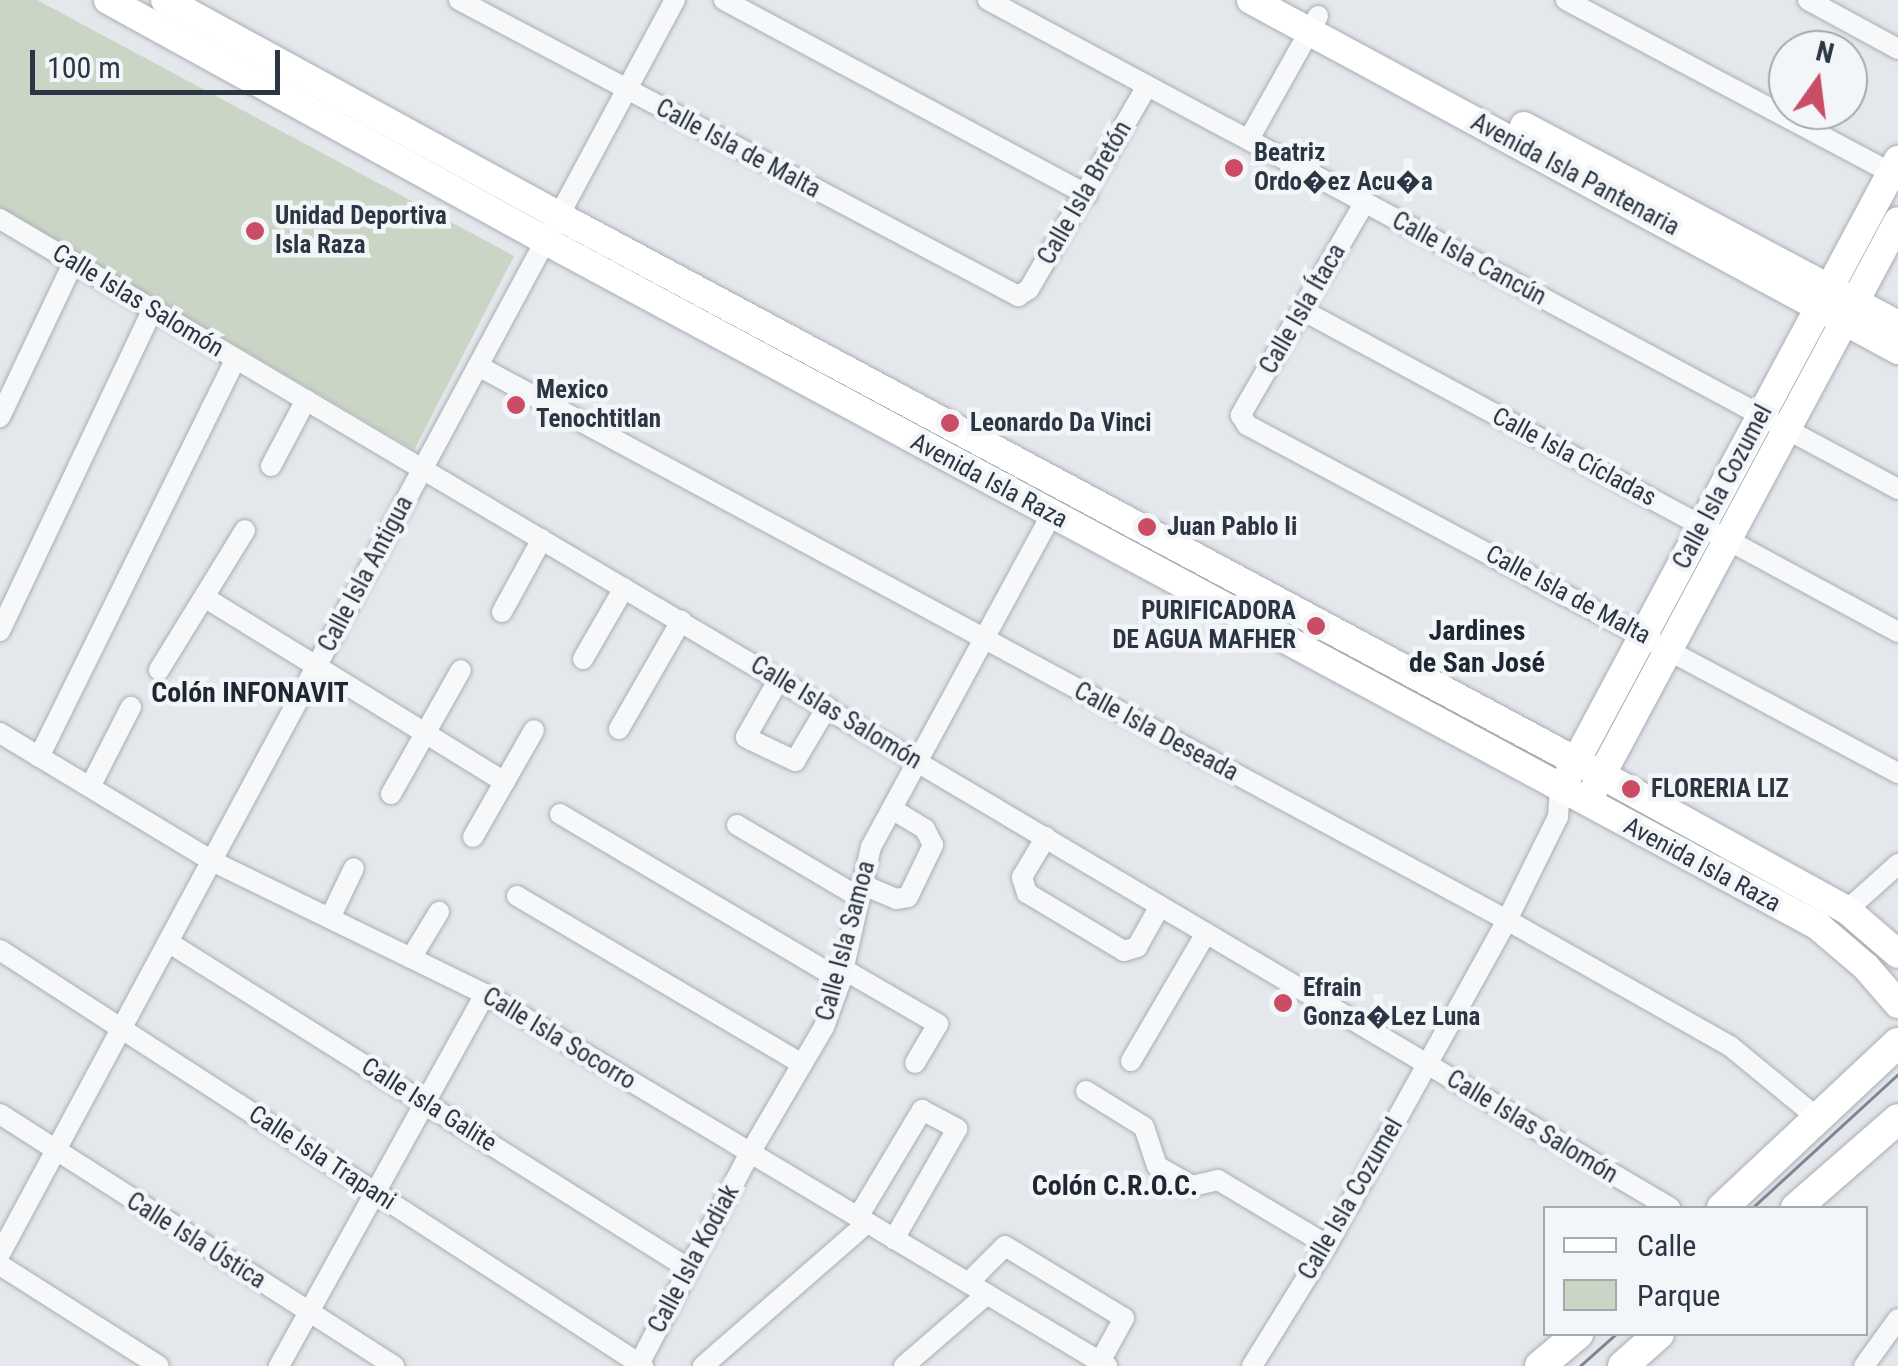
<!DOCTYPE html>
<meta charset="utf-8">
<style>
body{margin:0}
#map{position:relative;width:1898px;height:1366px;overflow:hidden;background:#e4e7eb;font-family:"Roboto Condensed",sans-serif}
div>[style]{position:absolute}
[style*='--x']{left:calc(var(--x)*1px);top:calc(var(--y)*1px);width:calc(var(--w)*1px);rotate:calc(var(--a)*1deg)}
.green>*{inset:0;background:#cad5c5}
.roads{filter:drop-shadow(0 0 2px #a9aeb5) drop-shadow(0 0 2px #a9aeb5)}
.street>*{height:20px;margin:-10px;padding:0 10px;transform-origin:10px;border-radius:10px;background:#f6f8f9}
.secondary>*{height:28px;margin:-14px;padding:0 14px;transform-origin:14px;border-radius:14px;background:#fff}
.primary>*{height:30px;margin:-15px;padding:0 15px;transform-origin:15px;border-radius:15px;background:#fff}
.tram>*{height:2.5px;margin:-1.25px;padding:0 1.25px;transform-origin:1.25px;border-radius:1.25px;background:#7d8794}
.dots>*{width:28px;height:28px;translate:-50% -50%;box-sizing:border-box;border:5px solid #f3f6f8;border-radius:50%}
span{translate:-50% -50%;white-space:nowrap;text-align:center;line-height:1.15;-webkit-text-stroke:9px #f3f6f8;paint-order:stroke}
.street-label{font-size:25px;color:#2c3543}
.poi-label{font-size:25px;color:#2c3543;font-weight:700}
.left{translate:0 -50%;text-align:left}
.right{translate:-100% -50%;text-align:right}
.neighbourhood-label{font-size:28px;color:#1e2634;font-weight:700}
.legend{position:absolute;left:1543px;top:1206px;width:325px;height:130px;box-sizing:border-box;background:#f3f6f8;border:2px solid #a3a9b0;margin:0;padding:12px 18px;list-style:none;font-size:30px;color:#2c3543}
.legend li{display:flex;align-items:center;gap:20px;height:50px}
.legend b{width:50px;border:2px solid #a3a9b0}
.north{position:absolute;left:1768px;top:30px;width:100px;height:100px;box-sizing:border-box;background:#f3f6f8;border:2px solid #a3a9b0;border-radius:50%;rotate:14deg;font-size:28px;font-weight:700;line-height:40px;text-align:center;color:#2c3543}
.north::after{content:'';display:block;margin:auto;width:35px;height:45px;background:#cb4d65;clip-path:polygon(50% 0,100% 100%,50% 72%,0 100%)}
.scale{position:absolute;left:30px;top:50px;width:250px;height:45px;box-sizing:border-box;border:5px solid #2c3543;border-top:0;padding-left:12px;font-size:30px;line-height:35px;white-space:nowrap;color:#2c3543;-webkit-text-stroke:8px #f3f6f8;paint-order:stroke}
</style>
<div id="map">
<div class="green">
<div style="clip-path:polygon(0 0,37px 0,514px 256px,414px 450px,0 207px)"></div>
</div>
<div class="roads">
<div class="street">
<div style="--x:459;--y:0;--w:633;--a:27.9"></div>
<div style="--x:1018;--y:296;--w:13;--a:-32"></div>
<div style="--x:1029;--y:289;--w:235;--a:-59.8"></div>
<div style="--x:724;--y:0;--w:412;--a:28.2"></div>
<div style="--x:988;--y:0;--w:1033;--a:28.25"></div>
<div style="--x:1566;--y:0;--w:368;--a:28"></div>
<div style="--x:1808;--y:0;--w:102;--a:28.6"></div>
<div style="--x:1249;--y:139;--w:141;--a:-60.7"></div>
<div style="--x:1365;--y:202;--w:234;--a:120.3"></div>
<div style="--x:1247;--y:404;--w:13;--a:119"></div>
<div style="--x:1241;--y:415;--w:12;--a:59"></div>
<div style="--x:1247;--y:425;--w:738;--a:28.13"></div>
<div style="--x:0;--y:219;--w:1941;--a:30.63"></div>
<div style="--x:1302;--y:310;--w:677;--a:28.38"></div>
<div style="--x:478;--y:366;--w:1169;--a:28.3"></div>
<div style="--x:1507;--y:920;--w:256;--a:29.5"></div>
<div style="--x:1730;--y:1046;--w:115;--a:39.4"></div>
<div style="--x:0;--y:417;--w:170;--a:-64.6"></div>
<div style="--x:271;--y:466;--w:75;--a:-62.1"></div>
<div style="--x:204;--y:597;--w:353;--a:31.6"></div>
<div style="--x:502;--y:612;--w:83;--a:-61.3"></div>
<div style="--x:0;--y:631;--w:357;--a:-64.6"></div>
<div style="--x:583;--y:659;--w:82;--a:-60"></div>
<div style="--x:159;--y:670;--w:164;--a:-58.4"></div>
<div style="--x:779;--y:679;--w:67;--a:119.6"></div>
<div style="--x:746;--y:737;--w:6;--a:31"></div>
<div style="--x:751;--y:740;--w:49;--a:25.5"></div>
<div style="--x:795;--y:761;--w:63;--a:-59.3"></div>
<div style="--x:619;--y:729;--w:125;--a:-60.1"></div>
<div style="--x:0;--y:733;--w:248;--a:31.1"></div>
<div style="--x:212;--y:861;--w:304;--a:26"></div>
<div style="--x:485;--y:994;--w:725;--a:30.88"></div>
<div style="--x:39;--y:757;--w:444;--a:-63.7"></div>
<div style="--x:90;--y:787;--w:90;--a:-62.9"></div>
<div style="--x:391;--y:794;--w:142;--a:-60.6"></div>
<div style="--x:560;--y:814;--w:326;--a:30.6"></div>
<div style="--x:737;--y:825;--w:139;--a:30.6"></div>
<div style="--x:473;--y:837;--w:123;--a:-60.3"></div>
<div style="--x:1046;--y:837;--w:47;--a:121"></div>
<div style="--x:1022;--y:877;--w:17;--a:73"></div>
<div style="--x:1027;--y:893;--w:113;--a:30.9"></div>
<div style="--x:1124;--y:951;--w:14;--a:-17"></div>
<div style="--x:1137;--y:947;--w:47;--a:-60.7"></div>
<div style="--x:861;--y:884;--w:38;--a:23"></div>
<div style="--x:896;--y:899;--w:12;--a:-9"></div>
<div style="--x:908;--y:897;--w:58;--a:-64.3"></div>
<div style="--x:933;--y:845;--w:18;--a:-117"></div>
<div style="--x:925;--y:829;--w:37;--a:-149"></div>
<div style="--x:517;--y:896;--w:331;--a:30.5"></div>
<div style="--x:1847;--y:910;--w:69;--a:-42"></div>
<div style="--x:330;--y:918;--w:55;--a:-64.4"></div>
<div style="--x:168;--y:942;--w:615;--a:32.11"></div>
<div style="--x:0;--y:950;--w:766;--a:32.9"></div>
<div style="--x:411;--y:958;--w:54;--a:-58.7"></div>
<div style="--x:843;--y:969;--w:110;--a:30.1"></div>
<div style="--x:938;--y:1024;--w:45;--a:120.5"></div>
<div style="--x:1131;--y:1061;--w:148;--a:-59.6"></div>
<div style="--x:1086;--y:1091;--w:68;--a:31.8"></div>
<div style="--x:1144;--y:1127;--w:41;--a:71.6"></div>
<div style="--x:1157;--y:1166;--w:40;--a:29.7"></div>
<div style="--x:1192;--y:1186;--w:27;--a:-13"></div>
<div style="--x:1218;--y:1180;--w:127;--a:30.8"></div>
<div style="--x:0;--y:1114;--w:468;--a:32.6"></div>
<div style="--x:858;--y:1217;--w:125;--a:-59.1"></div>
<div style="--x:922;--y:1110;--w:40;--a:28"></div>
<div style="--x:957;--y:1129;--w:127;--a:119.8"></div>
<div style="--x:0;--y:1254;--w:1424;--a:-61.71"></div>
<div style="--x:0;--y:1265;--w:188;--a:32.4"></div>
<div style="--x:968;--y:1283;--w:52;--a:-45"></div>
<div style="--x:1005;--y:1246;--w:139;--a:31.2"></div>
<div style="--x:1124;--y:1318;--w:50;--a:118.6"></div>
<div style="--x:279;--y:1366;--w:425;--a:-61"></div>
<div style="--x:638;--y:1366;--w:241;--a:-62.3"></div>
<div style="--x:750;--y:1153;--w:146;--a:-59.6"></div>
<div style="--x:824;--y:1027;--w:50;--a:-70.1"></div>
<div style="--x:841;--y:980;--w:136;--a:-77.3"></div>
<div style="--x:871;--y:847;--w:378;--a:-61.5"></div>
<div style="--x:703;--y:1366;--w:218;--a:-41.1"></div>
<div style="--x:904;--y:1366;--w:110;--a:-40.9"></div>
<div style="--x:1252;--y:1366;--w:142;--a:-58.2"></div>
<div style="--x:1327;--y:1245;--w:372;--a:-61"></div>
<div style="--x:1507;--y:920;--w:115;--a:-63.7"></div>
<div style="--x:1558;--y:817;--w:27;--a:-86"></div>
<div style="--x:1864;--y:1366;--w:58;--a:-54.1"></div>
</div>
<div class="secondary">
<div style="--x:108;--y:0;--w:500;--a:28.8"></div>
<div style="--x:546;--y:241;--w:1445;--a:28.3"></div>
<div style="--x:1818;--y:926;--w:63;--a:40.5"></div>
<div style="--x:1866;--y:967;--w:49;--a:49.1"></div>
<div style="--x:165;--y:0;--w:449;--a:28.7"></div>
<div style="--x:559;--y:216;--w:1183;--a:28.19"></div>
<div style="--x:1602;--y:775;--w:280;--a:28.9"></div>
<div style="--x:1847;--y:910;--w:67;--a:40.8"></div>
<div style="--x:1251;--y:0;--w:736;--a:28.41"></div>
<div style="--x:1524;--y:126;--w:424;--a:28"></div>
<div style="--x:1568;--y:776;--w:699;--a:-61.82"></div>
<div style="--x:1594;--y:789;--w:644;--a:-61.84"></div>
</div>
<div class="primary">
<div style="--x:1722;--y:1208;--w:241;--a:-43.2"></div>
<div style="--x:1796;--y:1208;--w:135;--a:-41.1"></div>
<div style="--x:1540;--y:1366;--w:50;--a:-40.1"></div>
<div style="--x:1623;--y:1366;--w:48;--a:-41.6"></div>
</div>
</div>
<div class="tram">
<div style="--x:1752;--y:1208;--w:198;--a:-42.5"></div>
<div style="--x:1580;--y:1366;--w:48;--a:-41.6"></div>
</div>
<div class="dots">
<div style="left:1234px;top:168px;background:#cb4d65"></div>
<div style="left:255px;top:231px;background:#cb4d65"></div>
<div style="left:516px;top:405px;background:#cb4d65"></div>
<div style="left:950px;top:423px;background:#cb4d65"></div>
<div style="left:1147px;top:527px;background:#cb4d65"></div>
<div style="left:1316px;top:626px;background:#cb4d65"></div>
<div style="left:1631px;top:789px;background:#cb4d65"></div>
<div style="left:1283px;top:1003px;background:#cb4d65"></div>
</div>
<div class="street-label">
<span style="left:738px;top:149px;rotate:28deg">Calle Isla de Malta</span>
<span style="left:1575px;top:175px;rotate:28deg">Avenida Isla Pantenaria</span>
<span style="left:1085px;top:193px;rotate:-60deg">Calle Isla Bretón</span>
<span style="left:1469px;top:259px;rotate:28deg">Calle Isla Cancún</span>
<span style="left:138px;top:301px;rotate:31deg">Calle Islas Salomón</span>
<span style="left:1303px;top:309px;rotate:-60deg">Calle Isla Ítaca</span>
<span style="left:1574px;top:457px;rotate:28deg">Calle Isla Cícladas</span>
<span style="left:989px;top:481px;rotate:28deg">Avenida Isla Raza</span>
<span style="left:1723px;top:487px;rotate:-62deg">Calle Isla Cozumel</span>
<span style="left:366px;top:574px;rotate:-62deg">Calle Isla Antigua</span>
<span style="left:1568px;top:595px;rotate:28deg">Calle Isla de Malta</span>
<span style="left:836px;top:713px;rotate:31deg">Calle Islas Salomón</span>
<span style="left:1156px;top:732px;rotate:28deg">Calle Isla Deseada</span>
<span style="left:1702px;top:865px;rotate:28deg">Avenida Isla Raza</span>
<span style="left:846px;top:941px;rotate:-75deg">Calle Isla Samoa</span>
<span style="left:559px;top:1039px;rotate:31deg">Calle Isla Socorro</span>
<span style="left:429px;top:1105px;rotate:32deg">Calle Isla Galite</span>
<span style="left:1532px;top:1127px;rotate:31deg">Calle Islas Salomón</span>
<span style="left:322px;top:1158px;rotate:33deg">Calle Isla Trapani</span>
<span style="left:1351px;top:1199px;rotate:-60deg">Calle Isla Cozumel</span>
<span style="left:196px;top:1241px;rotate:32deg">Calle Isla Ústica</span>
<span style="left:694px;top:1259px;rotate:-62deg">Calle Isla Kodiak</span>
</div>
<div class="poi-label">
<span class="left" style="left:1254px;top:168px">Beatriz<br>Ordo�ez Acu�a</span>
<span class="left" style="left:275px;top:231px">Unidad Deportiva<br>Isla Raza</span>
<span class="left" style="left:536px;top:405px">Mexico<br>Tenochtitlan</span>
<span class="left" style="left:970px;top:423px">Leonardo Da Vinci</span>
<span class="left" style="left:1167px;top:527px">Juan Pablo Ii</span>
<span class="right" style="left:1296px;top:626px">PURIFICADORA<br>DE AGUA MAFHER</span>
<span class="left" style="left:1651px;top:789px">FLORERIA LIZ</span>
<span class="left" style="left:1303px;top:1003px">Efrain<br>Gonza�Lez Luna</span>
</div>
<div class="neighbourhood-label">
<span style="left:1477px;top:647px">Jardines<br>de San José</span>
<span style="left:250px;top:693px">Colón INFONAVIT</span>
<span style="left:1115px;top:1186px">Colón C.R.O.C.</span>
</div>
<ul class="legend">
<li><b style="height:12px;background:#fff"></b>Calle</li>
<li><b style="height:28px;background:#cad5c5"></b>Parque</li>
</ul>
<div class="north">N</div>
<div class="scale">100 m</div>
</div>
